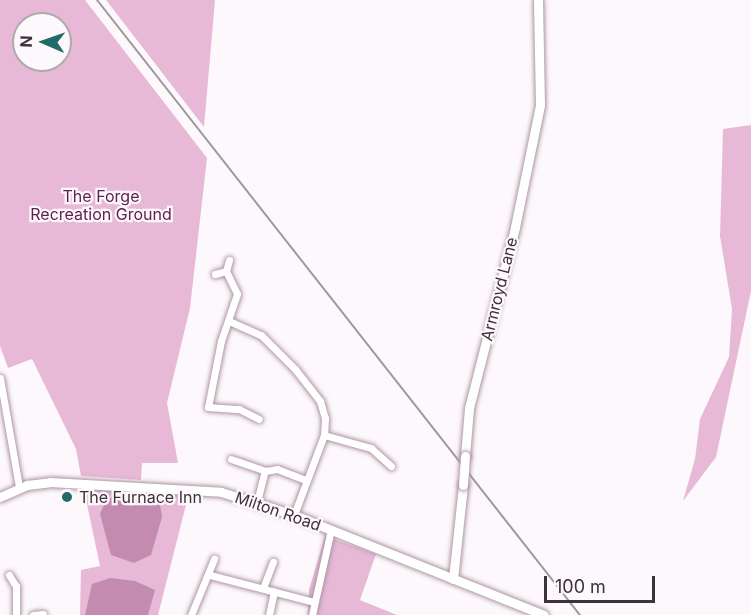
<!DOCTYPE html>
<style>
body{margin:0}
#map{position:relative;width:751px;height:615px;overflow:hidden;background:#fdf8fb;font-family:Inter,sans-serif}
div>[style]{position:absolute}
[style*='--x']{left:calc(var(--x)*1px);top:calc(var(--y)*1px);width:calc(var(--w)*1px);rotate:calc(var(--a)*1deg)}
.green>*{inset:0;background:#e8b8d7}
.water>*{inset:0;background:#c38bb0}
.roads{filter:drop-shadow(0 0 2px #ad96a5) drop-shadow(0 0 2px #ad96a5)}
.street>*{height:7px;margin:-3.5px;padding:0 3.5px;transform-origin:3.5px;border-radius:3.5px;background:#fff}
.secondary>*{height:9px;margin:-4.5px;padding:0 4.5px;transform-origin:4.5px;border-radius:4.5px;background:#fff}
.rail>*{height:2px;margin:-1px;padding:0 1px;transform-origin:1px;border-radius:1px;background:#9f989c}
.bridges{filter:drop-shadow(0 0 2px #ad96a5) drop-shadow(0 0 2px #ad96a5)}
.secondary-bridge>*{height:9px;margin:-4.5px;padding:0 4.5px;transform-origin:4.5px;border-radius:4.5px;background:#fff}
.dots>*{width:16px;height:16px;translate:-50% -50%;box-sizing:border-box;border:3px solid #fdf8fb;border-radius:50%}
span{translate:-50% -50%;white-space:nowrap;text-align:center;line-height:1.15;-webkit-text-stroke:4.5px #fdf8fb;paint-order:stroke}
.park-label{font-size:16px;color:#622050}
.street-label{font-size:16px;color:#3c3339}
.poi-label{font-size:16px;color:#3c3339}
.left{translate:0 -50%;text-align:left}
.north{position:absolute;left:12px;top:12px;width:60px;height:60px;box-sizing:border-box;background:#fdf8fb;border:2px solid #b0a9ad;border-radius:50%;rotate:272deg;font-size:16px;font-weight:700;line-height:24px;text-align:center;color:#3c3339}
.north::after{content:'';display:block;margin:auto;width:21px;height:27px;background:#206c68;clip-path:polygon(50% 0,100% 100%,50% 72%,0 100%)}
.scale{position:absolute;left:544px;top:576px;width:111px;height:27px;box-sizing:border-box;border:3px solid #3c3339;border-top:0;padding-left:8px;font-size:18px;line-height:21px;white-space:nowrap;color:#3c3339;-webkit-text-stroke:4px #fdf8fb;paint-order:stroke}
</style>
<div id="map">
<div class="green">
<div style="clip-path:polygon(evenodd,0 0,85px 0,207px 158px,190px 308px,167px 403px,178px 463px,142px 463px,141px 480px,81px 476px,76px 449px,32px 359px,8px 368px,0 346px,0 0,24px 24px,60px 24px,60px 60px,24px 60px,24px 24px)"></div>
<div style="clip-path:polygon(106px 0,215px 0,204px 127px)"></div>
<div style="clip-path:polygon(751px 125px,751px 291px,716px 457px,683px 501px,695px 459px,700px 419px,729px 357px,732px 309px,720px 236px,723px 129px)"></div>
<div style="clip-path:polygon(84px 490px,189px 493px,158px 615px,80px 615px,81px 570px,100px 566px)"></div>
<div style="clip-path:polygon(325px 536px,376px 554px,360px 600px,397px 615px,308px 615px,309px 590px)"></div>
</div>
<div class="water">
<div style="clip-path:polygon(107px 498px,159px 499px,162px 517px,151px 555px,134px 563px,111px 555px,100px 514px)"></div>
<div style="clip-path:polygon(110px 578px,135px 581px,155px 590px,148px 615px,85px 615px,92px 584px)"></div>
</div>
<div class="roads">
<div class="street">
<div style="--x:229;--y:260;--w:11;--a:105"></div>
<div style="--x:226;--y:271;--w:25;--a:64"></div>
<div style="--x:237;--y:294;--w:50;--a:108.8"></div>
<div style="--x:221;--y:341;--w:67;--a:101.1"></div>
<div style="--x:208;--y:407;--w:31;--a:4"></div>
<div style="--x:239;--y:409;--w:22;--a:27"></div>
<div style="--x:215;--y:274;--w:11;--a:-15"></div>
<div style="--x:229;--y:321;--w:35;--a:24"></div>
<div style="--x:261;--y:335;--w:48;--a:45"></div>
<div style="--x:295;--y:369;--w:41;--a:52"></div>
<div style="--x:320;--y:401;--w:18;--a:74"></div>
<div style="--x:325;--y:418;--w:17;--a:93"></div>
<div style="--x:324;--y:435;--w:85;--a:110.6"></div>
<div style="--x:0;--y:378;--w:111;--a:80.1"></div>
<div style="--x:324;--y:435;--w:49;--a:15.5"></div>
<div style="--x:371;--y:448;--w:27;--a:42"></div>
<div style="--x:231;--y:459;--w:36;--a:19"></div>
<div style="--x:257;--y:502;--w:32;--a:-76"></div>
<div style="--x:265;--y:471;--w:12;--a:-9"></div>
<div style="--x:277;--y:469;--w:31;--a:21"></div>
<div style="--x:9;--y:575;--w:13;--a:58"></div>
<div style="--x:16;--y:586;--w:29;--a:90"></div>
<div style="--x:210;--y:575;--w:107;--a:14.6"></div>
<div style="--x:263;--y:588;--w:28;--a:-69"></div>
<div style="--x:33;--y:615;--w:10;--a:-6"></div>
<div style="--x:191;--y:615;--w:61;--a:-67.7"></div>
<div style="--x:269;--y:615;--w:24;--a:-78"></div>
<div style="--x:312;--y:615;--w:88;--a:-77.5"></div>
</div>
<div class="secondary">
<div style="--x:465;--y:456;--w:48;--a:-85.2"></div>
<div style="--x:469;--y:408;--w:187;--a:-75.7"></div>
<div style="--x:515;--y:227;--w:125;--a:-78.4"></div>
<div style="--x:540;--y:105;--w:105;--a:-91.1"></div>
<div style="--x:0;--y:497;--w:30;--a:-24"></div>
<div style="--x:27;--y:485;--w:23;--a:-7"></div>
<div style="--x:50;--y:482;--w:171;--a:3.3"></div>
<div style="--x:221;--y:492;--w:77;--a:17.5"></div>
<div style="--x:294;--y:515;--w:269;--a:21.8"></div>
<div style="--x:453;--y:579;--w:95;--a:-83.9"></div>
</div>
</div>
<div class="rail">
<div style="--x:97;--y:0;--w:782;--a:51.86"></div>
</div>
<div class="bridges">
<div class="secondary-bridge">
<div style="--x:463;--y:485;--w:29;--a:-86"></div>
</div>
</div>
<div class="dots">
<div style="left:67px;top:497px;background:#206c68"></div>
</div>
<div class="park-label">
<span style="left:101px;top:205px">The Forge<br>Recreation Ground</span>
</div>
<div class="street-label">
<span style="left:499px;top:289px;rotate:-76deg">Armroyd Lane</span>
<span style="left:278px;top:511px;rotate:19deg">Milton Road</span>
</div>
<div class="poi-label">
<span class="left" style="left:79px;top:497px">The Furnace Inn</span>
</div>
<div class="north">N</div>
<div class="scale">100 m</div>
</div>
